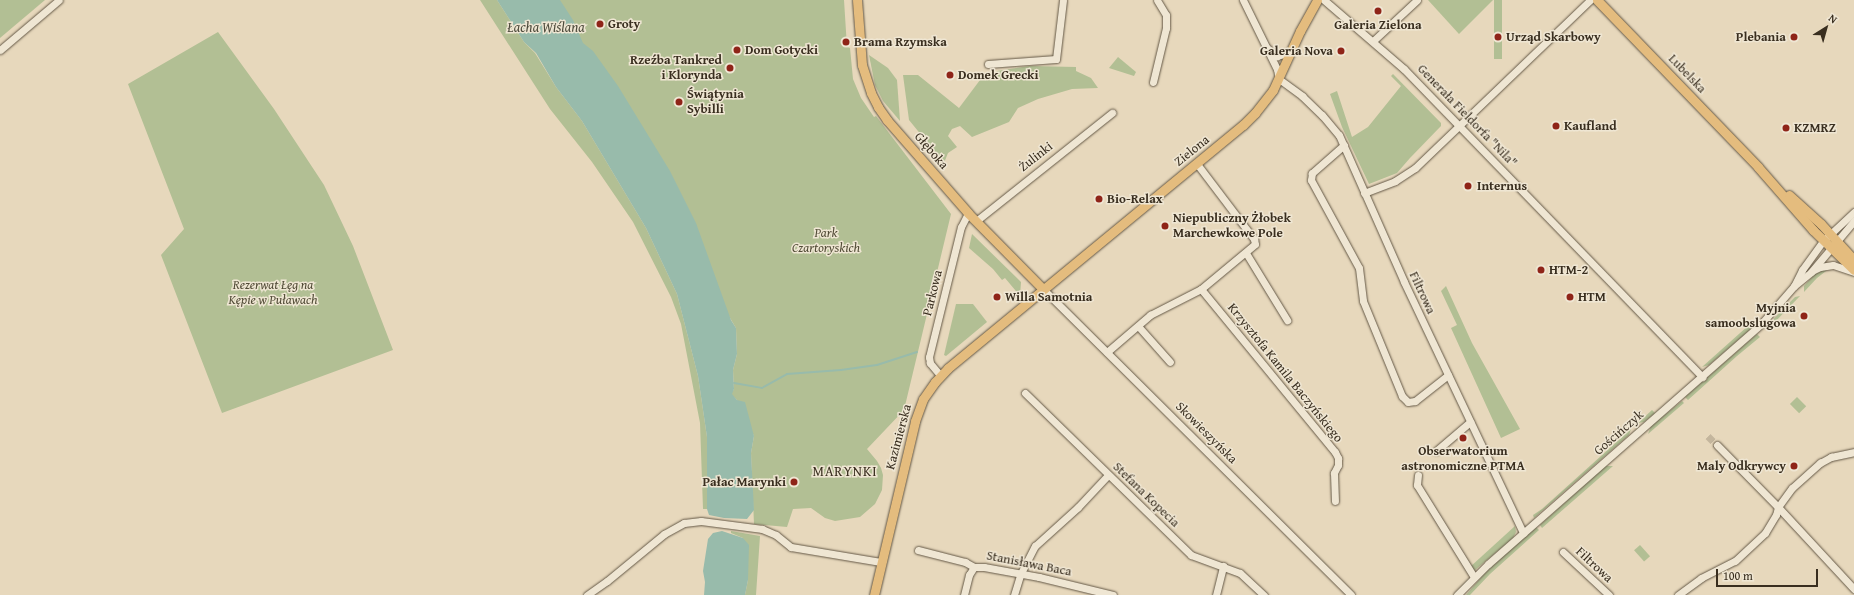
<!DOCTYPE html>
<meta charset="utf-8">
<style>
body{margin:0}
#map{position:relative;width:1854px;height:595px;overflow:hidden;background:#e7d8bc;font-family:"Gentium Book Plus",serif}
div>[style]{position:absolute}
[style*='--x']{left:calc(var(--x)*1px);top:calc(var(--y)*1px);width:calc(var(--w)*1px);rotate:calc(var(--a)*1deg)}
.green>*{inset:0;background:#b2bf94;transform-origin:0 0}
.water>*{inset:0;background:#98bbab}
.stream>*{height:2px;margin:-1px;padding:0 1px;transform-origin:1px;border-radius:1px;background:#98bbab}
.minor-tunnel>*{height:7px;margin-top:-3.5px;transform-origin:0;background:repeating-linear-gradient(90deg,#c4b69d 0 7px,transparent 0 10.5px)}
.roads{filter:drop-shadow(0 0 1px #645846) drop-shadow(0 0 1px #645846)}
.minor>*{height:7px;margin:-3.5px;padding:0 3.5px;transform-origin:3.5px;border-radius:3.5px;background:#efe6d3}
.major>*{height:9px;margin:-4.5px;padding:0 4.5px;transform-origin:4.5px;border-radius:4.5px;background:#e4bc7e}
.dots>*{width:11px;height:11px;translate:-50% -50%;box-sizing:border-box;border:2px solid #efe6d3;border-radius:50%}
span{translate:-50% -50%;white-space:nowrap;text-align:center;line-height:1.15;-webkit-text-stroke:3px #efe6d3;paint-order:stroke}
.poi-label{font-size:13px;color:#392e1f;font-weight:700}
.left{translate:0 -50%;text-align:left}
.right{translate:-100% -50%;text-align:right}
.street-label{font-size:13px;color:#392e1f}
.park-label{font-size:13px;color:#514b36;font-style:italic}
.water-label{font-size:14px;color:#4c4a3b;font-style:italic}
.neighbourhood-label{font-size:14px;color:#392e1f;letter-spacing:1px}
.north{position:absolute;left:1806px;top:8px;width:40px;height:40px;-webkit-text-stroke:3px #efe6d3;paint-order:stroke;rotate:37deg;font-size:11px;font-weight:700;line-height:16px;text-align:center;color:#392e1f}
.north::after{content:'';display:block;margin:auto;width:14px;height:18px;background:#392e1f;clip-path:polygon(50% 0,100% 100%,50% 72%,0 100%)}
.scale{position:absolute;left:1716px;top:569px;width:102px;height:18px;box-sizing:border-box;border:2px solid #392e1f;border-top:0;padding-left:5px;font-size:12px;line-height:14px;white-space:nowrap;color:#392e1f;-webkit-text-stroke:3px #efe6d3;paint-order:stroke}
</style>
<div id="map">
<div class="green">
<div style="clip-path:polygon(0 0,45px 0,0 38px)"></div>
<div style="clip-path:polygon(480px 0,497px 0,524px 42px,535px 53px,556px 87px,582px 121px,646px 228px,677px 294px,698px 376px,707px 437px,707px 509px,703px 509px,700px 423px,681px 324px,671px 297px,633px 222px,592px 162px,550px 109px)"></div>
<div style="clip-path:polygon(541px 0,844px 0,847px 47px,850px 48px,853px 79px,861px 98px,874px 117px,876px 116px,951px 214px,904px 410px,867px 449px,877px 461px,881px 468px,883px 475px,882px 490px,875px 504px,860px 517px,835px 521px,825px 518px,811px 508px,793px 509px,787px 527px,754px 524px,751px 453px,754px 436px,737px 400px,731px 394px,734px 389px,733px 370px,737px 354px,736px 328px)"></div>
<div style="clip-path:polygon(1428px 0,1493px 0,1459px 34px)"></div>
<div style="left:1494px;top:0;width:8px;height:59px"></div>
<div style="clip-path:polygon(218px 32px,274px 109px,324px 185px,353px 246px,393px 350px,222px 413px,161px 255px,184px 229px,128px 84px)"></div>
<div style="clip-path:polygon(869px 55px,888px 68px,897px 80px,900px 121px,883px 101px,875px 85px)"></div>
<div style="clip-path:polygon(1118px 57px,1136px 72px,1134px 76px,1109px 68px)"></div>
<div style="clip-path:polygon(1030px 66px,1076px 67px,1076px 71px,1091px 78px,1098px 88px,1072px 89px,1038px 99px,1018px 108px,1009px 122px,972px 137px,960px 126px,952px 129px,948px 136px,957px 147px,948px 153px,944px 163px,909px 120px,903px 75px,918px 75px,959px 108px,983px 76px,991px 79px,997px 71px)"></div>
<div style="clip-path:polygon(1393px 74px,1441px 123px,1441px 126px,1410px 158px,1397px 173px,1369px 184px,1342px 127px,1330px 94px,1337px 91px,1352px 137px,1368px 127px,1401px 86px,1391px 76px)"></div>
<div style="clip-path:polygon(972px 234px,1021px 282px,1020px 296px,1005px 278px,1002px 280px,993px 269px,969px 248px)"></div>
<div style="clip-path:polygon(1830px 268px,1817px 278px,1804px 292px,1804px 286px,1814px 275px,1822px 270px)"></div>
<div style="clip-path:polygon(1446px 286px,1472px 343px,1520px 429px,1501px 438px,1451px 328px,1457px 325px,1441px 291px)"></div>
<div style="clip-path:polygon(1800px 296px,1768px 329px,1764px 329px,1795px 297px)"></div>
<div style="clip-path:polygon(956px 304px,973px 304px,987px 322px,946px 356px,944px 355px)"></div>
<div style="clip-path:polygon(1749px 325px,1752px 328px,1709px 365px,1702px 367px)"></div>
<div style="clip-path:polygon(1757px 334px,1760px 337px,1737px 356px,1688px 400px,1685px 397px)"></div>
<div style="left:1797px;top:397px;width:13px;height:10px;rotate:45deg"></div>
<div style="clip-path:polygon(1682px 401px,1684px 403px,1648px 434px,1651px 426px)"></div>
<div style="clip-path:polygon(1652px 410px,1655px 413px,1644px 422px,1638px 423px)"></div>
<div style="clip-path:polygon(1631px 429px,1629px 435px,1534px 518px,1533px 515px,1542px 509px)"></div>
<div style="clip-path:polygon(1606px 466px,1613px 466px,1542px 528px,1540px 525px)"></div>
<div style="clip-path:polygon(1515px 526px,1516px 532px,1513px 538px,1475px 570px,1472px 570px,1470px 567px)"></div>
<div style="clip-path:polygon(1536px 527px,1539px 530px,1490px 574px,1470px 595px,1466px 595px,1485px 573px)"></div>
<div style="clip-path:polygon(731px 531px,760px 536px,756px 595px,745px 595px,748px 580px,743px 538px,731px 533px)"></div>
<div style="left:1640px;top:545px;width:15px;height:8px;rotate:48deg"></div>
</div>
<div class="water">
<div style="clip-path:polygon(497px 0,560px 0,573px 20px,583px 43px,593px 51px,618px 86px,670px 171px,696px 223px,731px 320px,736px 328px,737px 354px,733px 370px,734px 389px,732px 394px,737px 400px,745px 402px,754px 436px,751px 453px,754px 510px,747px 519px,724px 518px,709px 515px,707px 509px,707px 437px,698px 376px,677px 294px,646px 228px,582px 121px,556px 87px,536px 53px,524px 42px)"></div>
<div style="clip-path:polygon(722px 531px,743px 538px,749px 545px,748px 580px,745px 595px,704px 595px,705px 582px,703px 571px,708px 539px,713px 533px)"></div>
</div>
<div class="stream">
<div style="--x:734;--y:383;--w:28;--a:10"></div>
<div style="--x:762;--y:388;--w:29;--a:-29"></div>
<div style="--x:787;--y:374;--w:54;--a:-4.2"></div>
<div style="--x:841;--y:370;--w:36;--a:-8"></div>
<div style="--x:877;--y:365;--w:42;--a:-18"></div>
</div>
<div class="minor-tunnel">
<div style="--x:1708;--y:436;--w:13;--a:45"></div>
</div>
<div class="roads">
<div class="minor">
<div style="--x:1243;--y:0;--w:77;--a:63.8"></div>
<div style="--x:1277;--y:69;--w:10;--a:79"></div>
<div style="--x:1279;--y:79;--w:29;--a:36"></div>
<div style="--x:1302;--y:96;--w:28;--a:44"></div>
<div style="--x:1322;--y:115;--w:26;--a:50"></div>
<div style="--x:1339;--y:135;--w:161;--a:66.1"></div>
<div style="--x:1404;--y:282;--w:278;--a:64.6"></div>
<div style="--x:1324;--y:0;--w:106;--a:40.8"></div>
<div style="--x:1404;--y:69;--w:429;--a:45.9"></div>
<div style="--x:1373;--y:41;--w:60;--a:-43"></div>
<div style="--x:1267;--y:48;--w:13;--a:39"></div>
<div style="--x:1277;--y:56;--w:15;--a:-16"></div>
<div style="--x:0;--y:50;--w:77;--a:-40.3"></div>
<div style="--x:988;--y:64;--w:68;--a:-4.2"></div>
<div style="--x:1056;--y:59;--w:59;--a:-83.2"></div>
<div style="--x:1153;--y:82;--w:56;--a:-76.5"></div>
<div style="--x:1166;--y:28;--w:13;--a:-90"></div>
<div style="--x:1166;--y:15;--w:17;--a:-121"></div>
<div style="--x:1344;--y:145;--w:43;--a:138.8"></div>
<div style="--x:1312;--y:173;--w:7;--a:98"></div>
<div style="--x:1311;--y:180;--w:100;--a:61.4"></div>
<div style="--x:1359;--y:268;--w:33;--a:83"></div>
<div style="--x:1363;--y:301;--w:103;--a:67.7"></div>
<div style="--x:1402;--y:396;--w:8;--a:45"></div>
<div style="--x:1408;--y:402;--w:7;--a:-8"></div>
<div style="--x:1415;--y:401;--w:42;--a:-38.2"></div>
<div style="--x:1364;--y:193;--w:33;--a:-21"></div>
<div style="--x:1395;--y:181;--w:24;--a:-33"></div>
<div style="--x:1415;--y:168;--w:243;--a:-43.8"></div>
<div style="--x:976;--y:221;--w:174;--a:-38.5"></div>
<div style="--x:1246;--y:253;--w:79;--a:58.5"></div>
<div style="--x:1814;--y:270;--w:7;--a:-27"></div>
<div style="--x:1820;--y:267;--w:13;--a:-9"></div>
<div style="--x:1833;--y:265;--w:22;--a:18"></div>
<div style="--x:1794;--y:286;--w:18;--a:-63"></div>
<div style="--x:1802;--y:270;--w:37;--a:-54"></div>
<div style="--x:1824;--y:240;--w:41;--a:-43"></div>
<div style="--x:1043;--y:289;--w:434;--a:44.8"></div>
<div style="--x:1201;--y:289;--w:211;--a:50.6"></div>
<div style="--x:1335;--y:452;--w:7;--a:63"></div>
<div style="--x:1338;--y:458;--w:7;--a:90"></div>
<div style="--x:1338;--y:465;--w:9;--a:117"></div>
<div style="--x:1334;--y:473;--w:28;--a:88"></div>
<div style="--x:1138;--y:326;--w:48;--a:48.4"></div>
<div style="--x:1107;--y:352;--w:57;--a:-40.7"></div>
<div style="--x:1150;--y:315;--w:57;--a:-27"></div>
<div style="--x:1201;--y:289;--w:70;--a:-39.8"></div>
<div style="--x:1255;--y:244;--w:5;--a:-101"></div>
<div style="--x:1254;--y:239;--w:94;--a:-127.2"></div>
<div style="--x:940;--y:375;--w:16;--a:-130"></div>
<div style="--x:930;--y:363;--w:6;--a:-99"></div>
<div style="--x:929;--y:357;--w:134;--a:-76.2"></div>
<div style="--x:961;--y:227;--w:16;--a:-63"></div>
<div style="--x:1025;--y:393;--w:232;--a:44.3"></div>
<div style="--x:1191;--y:555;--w:52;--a:20.2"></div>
<div style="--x:1240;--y:573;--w:33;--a:43"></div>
<div style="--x:1717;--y:445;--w:87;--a:45.5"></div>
<div style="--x:1778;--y:507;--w:112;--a:47.2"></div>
<div style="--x:1436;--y:451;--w:45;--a:-40.5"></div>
<div style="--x:1418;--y:475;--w:10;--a:96"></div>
<div style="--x:1417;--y:485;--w:108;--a:58.2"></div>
<div style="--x:918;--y:550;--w:49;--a:14.3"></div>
<div style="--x:965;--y:562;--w:10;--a:29"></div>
<div style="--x:974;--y:567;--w:10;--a:0"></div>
<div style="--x:984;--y:567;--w:56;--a:10.3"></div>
<div style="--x:1039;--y:577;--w:76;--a:13.7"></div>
<div style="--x:1563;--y:552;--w:63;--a:43.1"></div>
<div style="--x:587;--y:595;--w:24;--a:-35"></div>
<div style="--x:607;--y:581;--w:74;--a:-39.5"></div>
<div style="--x:664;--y:534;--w:23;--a:-29"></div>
<div style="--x:684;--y:523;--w:17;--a:-7"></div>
<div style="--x:701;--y:521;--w:62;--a:7.5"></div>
<div style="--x:762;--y:529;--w:15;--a:23"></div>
<div style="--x:776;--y:535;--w:19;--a:39"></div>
<div style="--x:791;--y:547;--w:91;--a:9.5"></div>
<div style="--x:964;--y:595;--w:21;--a:-76"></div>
<div style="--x:969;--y:575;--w:9;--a:-58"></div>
<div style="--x:1014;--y:595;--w:21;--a:-73"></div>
<div style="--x:1020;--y:575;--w:33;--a:-63"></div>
<div style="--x:1035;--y:546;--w:58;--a:-42.2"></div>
<div style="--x:1078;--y:507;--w:44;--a:-46.8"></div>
<div style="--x:1216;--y:595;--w:30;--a:-76"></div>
<div style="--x:1457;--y:595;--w:44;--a:-45"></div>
<div style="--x:1488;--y:564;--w:363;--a:-41.3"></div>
<div style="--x:1761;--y:324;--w:50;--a:-49"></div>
<div style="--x:1794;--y:286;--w:22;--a:-39"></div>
<div style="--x:1811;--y:272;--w:67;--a:-49.9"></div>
<div style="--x:1678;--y:595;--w:29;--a:-36"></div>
<div style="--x:1701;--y:578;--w:38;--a:-27"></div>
<div style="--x:1735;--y:561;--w:41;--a:-43"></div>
<div style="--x:1765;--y:533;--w:21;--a:-59"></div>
<div style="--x:1776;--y:515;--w:8;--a:-76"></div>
<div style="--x:1778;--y:507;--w:24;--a:-54"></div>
<div style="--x:1792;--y:488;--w:38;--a:-42"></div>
<div style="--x:1820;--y:463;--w:13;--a:-29"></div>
<div style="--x:1831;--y:457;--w:24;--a:-12"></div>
</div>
<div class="major">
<div style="--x:857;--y:0;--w:65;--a:85.6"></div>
<div style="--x:862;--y:65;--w:29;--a:72"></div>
<div style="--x:871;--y:93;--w:16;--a:63"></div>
<div style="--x:878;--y:107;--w:16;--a:55"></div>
<div style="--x:887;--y:120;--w:123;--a:48.9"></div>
<div style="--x:968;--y:213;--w:107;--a:45.4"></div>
<div style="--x:1597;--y:0;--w:232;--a:46"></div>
<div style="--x:1758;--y:167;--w:84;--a:48.9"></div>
<div style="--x:1813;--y:230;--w:57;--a:44.3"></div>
<div style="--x:1789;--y:195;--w:43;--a:42.2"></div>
<div style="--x:1821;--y:224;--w:49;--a:47.5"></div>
<div style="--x:874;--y:595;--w:179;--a:-76.7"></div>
<div style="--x:915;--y:421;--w:23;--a:-70"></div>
<div style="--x:923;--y:399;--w:21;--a:-55"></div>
<div style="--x:935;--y:382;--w:19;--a:-47"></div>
<div style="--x:948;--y:368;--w:382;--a:-39.5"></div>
<div style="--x:1243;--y:125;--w:17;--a:-45"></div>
<div style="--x:1255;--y:113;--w:29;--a:-52"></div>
<div style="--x:1273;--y:90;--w:65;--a:-65.4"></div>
<div style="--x:1300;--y:31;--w:35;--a:-61"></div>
</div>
</div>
<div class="dots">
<div style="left:1378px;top:11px;background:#8f2418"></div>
<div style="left:600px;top:24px;background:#8f2418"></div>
<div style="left:1498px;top:37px;background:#8f2418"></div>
<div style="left:1794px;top:37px;background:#8f2418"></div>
<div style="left:846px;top:42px;background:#8f2418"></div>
<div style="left:737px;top:50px;background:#8f2418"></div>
<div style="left:1341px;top:51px;background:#8f2418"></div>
<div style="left:730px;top:68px;background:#8f2418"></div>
<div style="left:950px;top:75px;background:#8f2418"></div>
<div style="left:679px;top:102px;background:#8f2418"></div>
<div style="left:1556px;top:126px;background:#8f2418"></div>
<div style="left:1786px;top:128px;background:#8f2418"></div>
<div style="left:1468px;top:186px;background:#8f2418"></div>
<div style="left:1099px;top:199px;background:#8f2418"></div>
<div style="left:1165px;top:226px;background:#8f2418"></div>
<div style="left:1541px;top:270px;background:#8f2418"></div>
<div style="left:997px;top:297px;background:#8f2418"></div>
<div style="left:1570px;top:297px;background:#8f2418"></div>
<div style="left:1804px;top:316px;background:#8f2418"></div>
<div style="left:1463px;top:438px;background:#8f2418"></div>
<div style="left:1794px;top:466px;background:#8f2418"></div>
<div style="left:794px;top:482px;background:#8f2418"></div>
</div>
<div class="poi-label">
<span class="left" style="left:608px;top:24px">Groty</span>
<span style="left:1378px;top:25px">Galeria Zielona</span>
<span class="left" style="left:1506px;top:37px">Urząd Skarbowy</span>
<span class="right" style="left:1786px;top:37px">Plebania</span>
<span class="left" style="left:854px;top:42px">Brama Rzymska</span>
<span class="left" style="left:745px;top:50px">Dom Gotycki</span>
<span class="right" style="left:1333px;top:51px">Galeria Nova</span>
<span class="right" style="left:722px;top:68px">Rzeźba Tankred<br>i Klorynda</span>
<span class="left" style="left:958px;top:75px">Domek Grecki</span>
<span class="left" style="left:687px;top:102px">Świątynia<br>Sybilli</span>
<span class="left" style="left:1564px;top:126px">Kaufland</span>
<span class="left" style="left:1794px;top:128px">KZMRZ</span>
<span class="left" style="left:1477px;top:186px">Internus</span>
<span class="left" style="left:1107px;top:199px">Bio-Relax</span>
<span class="left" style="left:1173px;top:226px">Niepubliczny Żłobek<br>Marchewkowe Pole</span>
<span class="left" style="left:1549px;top:270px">HTM-2</span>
<span class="left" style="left:1005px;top:297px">Willa Samotnia</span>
<span class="left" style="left:1578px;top:297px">HTM</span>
<span class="right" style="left:1796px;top:316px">Myjnia<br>samoobslugowa</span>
<span style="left:1463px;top:459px">Obserwatorium<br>astronomiczne PTMA</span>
<span class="right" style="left:1786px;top:466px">Maly Odkrywcy</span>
<span class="right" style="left:786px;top:482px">Pałac Marynki</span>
</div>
<div class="street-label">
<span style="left:1687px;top:74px;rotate:46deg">Lubelska</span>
<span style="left:1467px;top:116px;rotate:46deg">Generała Fieldorfa "Nila"</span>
<span style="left:931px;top:151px;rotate:49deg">Głęboka</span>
<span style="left:1192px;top:151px;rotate:-39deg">Zielona</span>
<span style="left:1036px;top:157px;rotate:-38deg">Żulinki</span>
<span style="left:933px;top:293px;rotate:-76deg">Parkowa</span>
<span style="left:1422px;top:293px;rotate:65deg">Filtrowa</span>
<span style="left:1285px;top:373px;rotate:51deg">Krzysztofa Kamila Baczyńskiego</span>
<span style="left:1206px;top:433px;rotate:45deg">Skowieszyńska</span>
<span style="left:1619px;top:433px;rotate:-41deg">Gościńczyk</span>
<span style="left:899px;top:437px;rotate:-75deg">Kazimierska</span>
<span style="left:1146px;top:495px;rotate:44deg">Stefana Kopecia</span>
<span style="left:1029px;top:564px;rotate:11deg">Stanisława Baca</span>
<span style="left:1594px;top:565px;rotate:43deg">Filtrowa</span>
</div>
<div class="park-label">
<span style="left:826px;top:241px">Park<br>Czartoryskich</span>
<span style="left:273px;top:293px">Rezerwat Łęg na<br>Kępie w Puławach</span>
</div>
<div class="water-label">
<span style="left:546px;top:27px">Łacha Wiślana</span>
</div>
<div class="neighbourhood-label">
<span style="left:845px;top:471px">MARYNKI</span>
</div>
<div class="north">N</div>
<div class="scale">100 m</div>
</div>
